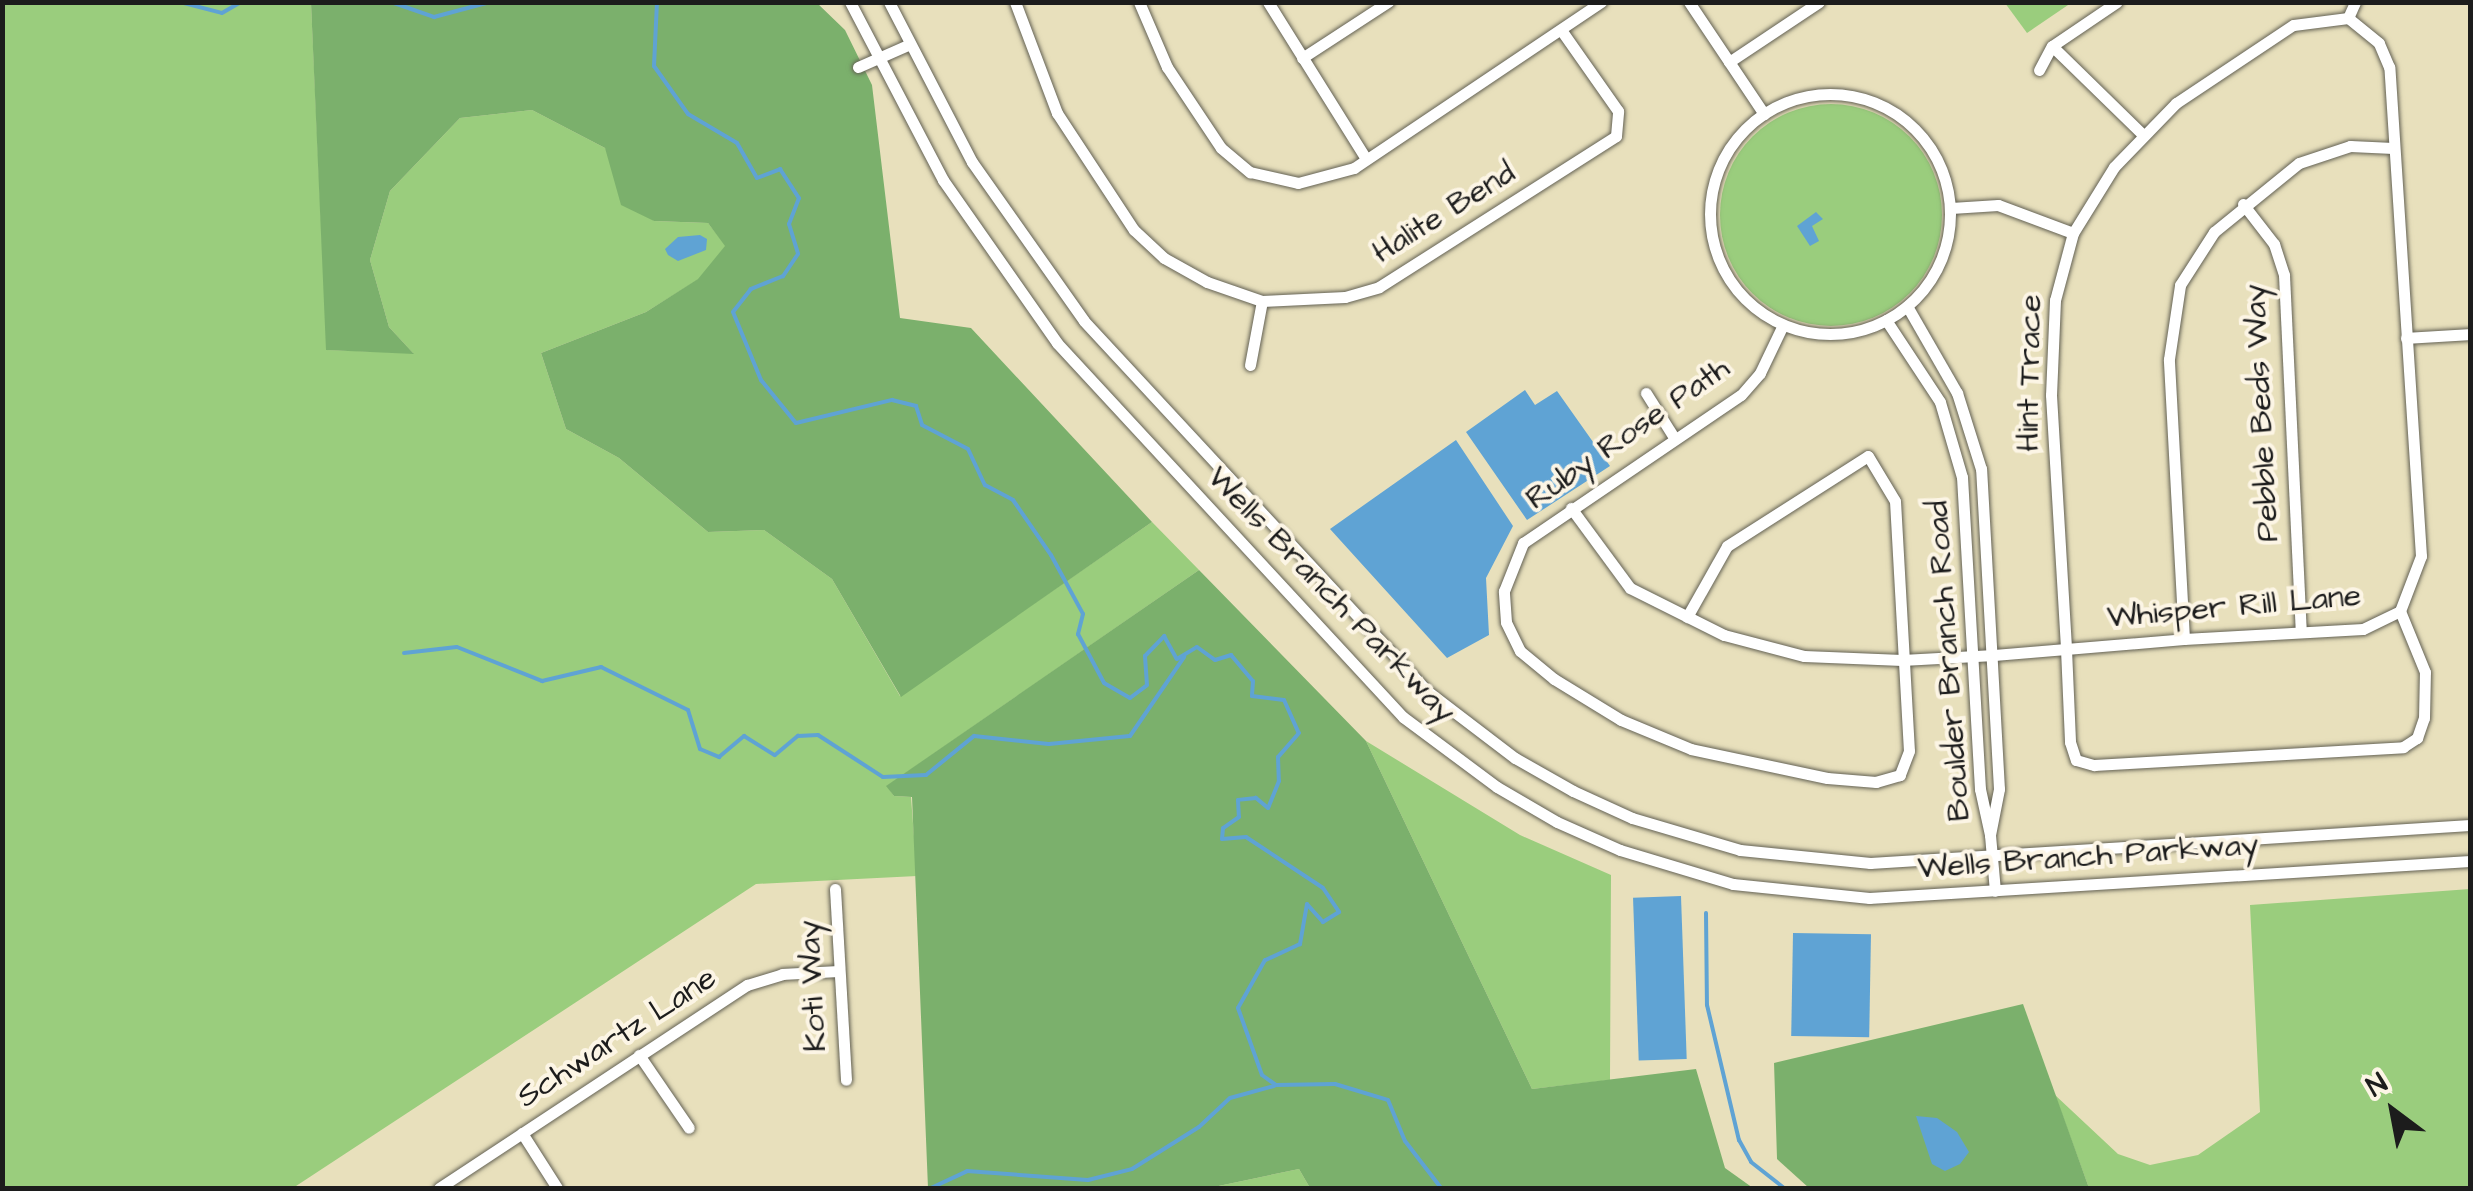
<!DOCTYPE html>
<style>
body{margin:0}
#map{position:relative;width:2473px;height:1191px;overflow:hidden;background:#e8e0bc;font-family:"Architects Daughter",sans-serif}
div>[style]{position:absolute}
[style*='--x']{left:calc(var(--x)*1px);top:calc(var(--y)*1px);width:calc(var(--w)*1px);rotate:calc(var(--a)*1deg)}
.green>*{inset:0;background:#9acd7d}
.round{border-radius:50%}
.forest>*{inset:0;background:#7bb06c}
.water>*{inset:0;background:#5fa3d4;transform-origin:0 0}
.stream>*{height:4px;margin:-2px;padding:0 2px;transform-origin:2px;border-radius:2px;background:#5fa3d4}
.roads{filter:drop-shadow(0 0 2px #636154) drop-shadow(0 0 2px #636154)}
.minor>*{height:11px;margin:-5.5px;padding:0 5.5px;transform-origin:5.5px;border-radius:5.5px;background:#fff}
.minor>.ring{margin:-5.5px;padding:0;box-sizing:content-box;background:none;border:11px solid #fff;border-radius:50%}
span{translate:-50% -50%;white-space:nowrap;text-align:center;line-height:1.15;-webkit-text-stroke:8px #fcf5e5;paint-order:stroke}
.street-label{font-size:32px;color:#1c1c1c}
.frame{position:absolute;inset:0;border:5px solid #1c1c1c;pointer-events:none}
.north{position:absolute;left:2343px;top:1061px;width:100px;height:100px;-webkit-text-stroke:8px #fcf5e5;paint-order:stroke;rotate:328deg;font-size:28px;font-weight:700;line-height:40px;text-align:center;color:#1c1c1c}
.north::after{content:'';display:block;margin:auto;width:35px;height:45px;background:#1c1c1c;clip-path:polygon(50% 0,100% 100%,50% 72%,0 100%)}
</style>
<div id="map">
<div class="green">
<div style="clip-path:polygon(2px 3px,311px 3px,327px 350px,413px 353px,389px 327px,370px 260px,390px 191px,460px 118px,532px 110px,605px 148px,654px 221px,708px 223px,726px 246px,699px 279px,646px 312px,541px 353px,566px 429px,619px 458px,708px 532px,764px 530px,832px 579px,900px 696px,1152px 522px,1199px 570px,887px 786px,894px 796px,911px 797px,917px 876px,756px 884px,293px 1188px,3px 1188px)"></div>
<div style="clip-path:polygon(2005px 3px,2071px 3px,2027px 33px)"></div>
<div class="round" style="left:1720px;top:104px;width:222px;height:222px"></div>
<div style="clip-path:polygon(1366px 741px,1520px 835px,1611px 875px,1610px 1080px,1532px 1089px)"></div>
<div style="clip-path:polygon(2470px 889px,2470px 1188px,2089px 1188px,2055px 1095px,2118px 1154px,2150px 1165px,2198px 1155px,2260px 1112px,2250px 905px)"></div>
<div style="clip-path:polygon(1299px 1169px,1310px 1188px,1209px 1188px)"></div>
</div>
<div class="forest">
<div style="clip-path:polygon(311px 3px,817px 3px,845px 30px,872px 85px,900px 318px,971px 328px,1152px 522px,901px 697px,832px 579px,764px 530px,708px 532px,619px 458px,566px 429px,541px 353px,646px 312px,698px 279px,725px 246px,708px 223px,654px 221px,621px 205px,605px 148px,532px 110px,460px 118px,390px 191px,370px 260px,389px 327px,414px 354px,326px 350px)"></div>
<div style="clip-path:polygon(1199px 570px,1366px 741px,1532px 1089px,1696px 1069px,1725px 1168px,1753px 1188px,1310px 1188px,1299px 1169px,1209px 1188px,928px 1188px,912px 797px,894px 796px,886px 786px)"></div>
<div style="clip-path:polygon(2023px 1004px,2089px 1188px,1809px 1188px,1777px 1159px,1774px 1063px)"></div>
</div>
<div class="water">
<div style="clip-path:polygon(1816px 212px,1823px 219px,1812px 226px,1819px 241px,1810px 246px,1797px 226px)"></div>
<div style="clip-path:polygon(700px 235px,707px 239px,706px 250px,678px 261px,668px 255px,665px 249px,678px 237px)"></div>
<div style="clip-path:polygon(1525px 390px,1535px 405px,1557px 391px,1610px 466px,1527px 520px,1466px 432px)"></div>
<div style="clip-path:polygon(1456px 440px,1513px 526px,1486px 578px,1489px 635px,1447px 658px,1330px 529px)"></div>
<div style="left:1681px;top:896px;width:163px;height:48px;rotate:88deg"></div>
<div style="left:1793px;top:933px;width:78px;height:103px;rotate:1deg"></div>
<div style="clip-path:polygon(1916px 1116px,1937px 1118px,1957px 1132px,1969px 1152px,1960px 1164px,1945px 1171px,1932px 1164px)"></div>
</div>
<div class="stream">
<div style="--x:180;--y:2;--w:43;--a:14.7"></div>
<div style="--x:222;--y:13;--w:22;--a:-30"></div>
<div style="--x:391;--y:2;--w:46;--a:19.2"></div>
<div style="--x:434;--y:17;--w:58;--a:-15"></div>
<div style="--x:657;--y:2;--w:64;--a:92.7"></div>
<div style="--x:654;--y:66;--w:59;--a:54.7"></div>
<div style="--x:688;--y:114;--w:57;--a:30.6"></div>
<div style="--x:737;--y:143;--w:40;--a:60.3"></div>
<div style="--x:757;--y:178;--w:25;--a:-21"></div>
<div style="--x:780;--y:169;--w:35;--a:57"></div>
<div style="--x:799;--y:198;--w:28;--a:111"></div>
<div style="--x:789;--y:224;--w:31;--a:73"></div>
<div style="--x:798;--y:254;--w:27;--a:124"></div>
<div style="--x:783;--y:276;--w:35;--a:158"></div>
<div style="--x:751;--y:289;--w:29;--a:128"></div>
<div style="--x:733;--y:312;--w:74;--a:67.6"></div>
<div style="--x:761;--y:380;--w:55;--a:50.9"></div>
<div style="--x:796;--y:423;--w:99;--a:-13.5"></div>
<div style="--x:892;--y:400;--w:25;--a:14"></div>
<div style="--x:916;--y:406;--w:20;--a:72"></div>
<div style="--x:922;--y:425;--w:52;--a:27.6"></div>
<div style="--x:968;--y:449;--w:40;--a:65"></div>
<div style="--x:985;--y:485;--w:32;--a:28"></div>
<div style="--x:1013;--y:500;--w:67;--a:55.4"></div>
<div style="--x:1051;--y:555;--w:67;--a:61.5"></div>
<div style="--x:1083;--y:614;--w:21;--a:104"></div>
<div style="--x:1078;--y:634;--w:55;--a:62"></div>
<div style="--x:1104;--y:683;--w:30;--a:30"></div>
<div style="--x:1130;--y:698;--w:21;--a:-37"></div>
<div style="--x:1147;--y:685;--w:29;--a:-94"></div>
<div style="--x:1145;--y:656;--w:28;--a:-46"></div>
<div style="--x:1164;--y:636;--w:26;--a:61"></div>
<div style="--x:1177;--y:659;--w:23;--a:-31"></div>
<div style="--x:1197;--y:647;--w:22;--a:36"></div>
<div style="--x:1215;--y:660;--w:17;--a:-17"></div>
<div style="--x:1231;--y:655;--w:34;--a:50"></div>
<div style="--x:1253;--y:681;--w:15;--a:94"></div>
<div style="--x:1252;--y:696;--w:32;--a:7"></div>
<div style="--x:1284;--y:700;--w:36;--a:66"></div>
<div style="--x:1299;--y:733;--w:32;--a:131"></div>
<div style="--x:1278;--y:757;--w:24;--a:88"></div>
<div style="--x:1279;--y:781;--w:29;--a:112"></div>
<div style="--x:1268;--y:808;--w:16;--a:-140"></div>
<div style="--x:1256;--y:798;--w:18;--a:174"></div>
<div style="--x:1238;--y:800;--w:17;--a:87"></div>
<div style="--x:1239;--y:817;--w:19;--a:145"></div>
<div style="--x:1223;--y:828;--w:11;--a:95"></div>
<div style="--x:1222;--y:839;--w:24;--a:-5"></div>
<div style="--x:1246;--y:837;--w:92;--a:33.5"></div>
<div style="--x:1323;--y:888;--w:29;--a:56"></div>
<div style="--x:1339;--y:912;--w:19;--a:148"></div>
<div style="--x:1323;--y:922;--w:24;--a:-132"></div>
<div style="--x:1307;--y:904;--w:41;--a:99.9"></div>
<div style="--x:1300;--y:944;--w:38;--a:155"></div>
<div style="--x:1265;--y:960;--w:55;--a:119.4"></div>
<div style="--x:1238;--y:1008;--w:71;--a:70.3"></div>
<div style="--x:1262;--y:1075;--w:17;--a:36"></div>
<div style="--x:1276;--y:1085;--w:59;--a:-1"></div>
<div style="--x:1335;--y:1084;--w:55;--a:16.8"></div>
<div style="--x:1388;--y:1100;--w:44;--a:67.5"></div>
<div style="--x:1405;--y:1141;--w:59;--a:52.5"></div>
<div style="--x:404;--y:653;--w:53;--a:-6.5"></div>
<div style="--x:457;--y:647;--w:92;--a:21.8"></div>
<div style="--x:542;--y:681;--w:61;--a:-13.3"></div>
<div style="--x:601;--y:667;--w:97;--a:26.3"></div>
<div style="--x:688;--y:710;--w:41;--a:72.9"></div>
<div style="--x:700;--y:749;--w:21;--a:23"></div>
<div style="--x:719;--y:757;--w:33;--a:-40"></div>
<div style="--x:744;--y:736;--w:36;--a:32"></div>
<div style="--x:775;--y:755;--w:30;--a:-40"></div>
<div style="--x:798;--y:736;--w:20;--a:-3"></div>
<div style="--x:818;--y:735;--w:77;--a:32.9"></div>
<div style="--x:883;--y:777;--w:43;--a:-2.7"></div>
<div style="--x:926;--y:775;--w:62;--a:-39.1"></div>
<div style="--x:974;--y:736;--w:75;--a:6.1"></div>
<div style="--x:1049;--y:744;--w:81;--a:-5.6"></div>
<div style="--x:1130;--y:736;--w:96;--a:-55.6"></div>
<div style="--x:1706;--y:913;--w:92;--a:89.4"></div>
<div style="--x:1707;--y:1005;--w:139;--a:76.7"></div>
<div style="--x:1739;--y:1140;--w:25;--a:61"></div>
<div style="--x:1751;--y:1162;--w:42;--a:38.2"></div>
<div style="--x:931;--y:1188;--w:40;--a:-25"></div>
<div style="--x:967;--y:1171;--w:121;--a:4.3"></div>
<div style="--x:1088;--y:1180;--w:45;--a:-14"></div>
<div style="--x:1132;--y:1169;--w:79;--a:-32.1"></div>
<div style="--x:1199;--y:1127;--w:42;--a:-43.1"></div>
<div style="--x:1230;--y:1098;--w:46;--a:-15.3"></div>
</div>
<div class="roads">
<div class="minor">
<div style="--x:850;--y:2;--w:201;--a:62.4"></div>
<div style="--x:943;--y:180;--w:199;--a:55"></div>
<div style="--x:1057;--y:343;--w:510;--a:47.23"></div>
<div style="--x:1403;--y:717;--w:117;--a:36.7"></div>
<div style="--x:1497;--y:787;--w:69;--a:30.3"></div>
<div style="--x:1557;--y:822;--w:69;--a:24"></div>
<div style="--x:1620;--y:850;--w:118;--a:16.7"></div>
<div style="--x:1733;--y:884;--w:137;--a:5.9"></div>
<div style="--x:1869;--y:898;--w:602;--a:-3.52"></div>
<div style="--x:889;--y:2;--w:180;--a:62.6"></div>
<div style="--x:972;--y:162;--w:194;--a:54.8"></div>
<div style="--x:1084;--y:321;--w:505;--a:47.17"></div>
<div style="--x:1427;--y:691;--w:111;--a:37.3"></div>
<div style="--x:1515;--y:758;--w:67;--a:29.6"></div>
<div style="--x:1573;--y:791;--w:65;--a:24.6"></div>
<div style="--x:1632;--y:818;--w:113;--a:16.5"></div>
<div style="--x:1740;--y:850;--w:131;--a:5.7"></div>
<div style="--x:1870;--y:863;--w:601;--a:-3.62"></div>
<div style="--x:1015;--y:2;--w:119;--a:69.3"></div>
<div style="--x:1057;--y:113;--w:140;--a:56.7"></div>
<div style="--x:1134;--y:230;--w:41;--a:43"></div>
<div style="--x:1164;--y:258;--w:49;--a:29.2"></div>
<div style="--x:1207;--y:282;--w:58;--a:19.1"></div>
<div style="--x:1262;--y:301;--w:83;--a:-2.8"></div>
<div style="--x:1345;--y:297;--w:35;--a:-16"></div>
<div style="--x:1379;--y:287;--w:281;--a:-32.5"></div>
<div style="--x:1616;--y:136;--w:25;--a:-85"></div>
<div style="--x:1618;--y:111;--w:99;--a:-125.1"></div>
<div style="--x:1139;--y:2;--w:71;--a:66.7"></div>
<div style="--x:1167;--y:67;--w:97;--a:56.3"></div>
<div style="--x:1221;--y:148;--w:38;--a:40"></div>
<div style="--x:1250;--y:172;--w:49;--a:12.9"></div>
<div style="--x:1298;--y:183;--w:58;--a:-15"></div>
<div style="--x:1354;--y:168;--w:298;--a:-33.9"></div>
<div style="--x:1268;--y:2;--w:185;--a:58"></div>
<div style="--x:1689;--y:2;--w:135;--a:56.2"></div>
<div style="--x:2348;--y:18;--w:17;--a:-66"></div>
<div style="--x:2052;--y:46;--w:124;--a:44.3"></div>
<div style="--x:1302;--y:58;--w:103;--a:-33.1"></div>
<div style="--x:1729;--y:62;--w:108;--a:-33.7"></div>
<div style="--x:858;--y:67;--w:57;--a:-23.9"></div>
<div style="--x:2039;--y:70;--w:27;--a:-62"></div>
<div style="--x:2052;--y:46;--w:78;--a:-34.1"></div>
<div class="ring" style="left:1710px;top:94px;width:229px;height:229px"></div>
<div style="--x:2243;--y:204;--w:51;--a:52.2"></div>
<div style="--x:2274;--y:244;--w:33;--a:72"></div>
<div style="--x:2284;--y:275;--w:357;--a:87.3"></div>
<div style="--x:1951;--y:208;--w:47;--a:-3.7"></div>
<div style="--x:1998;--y:205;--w:80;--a:20.5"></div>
<div style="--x:1886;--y:320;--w:98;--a:56.6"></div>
<div style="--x:1940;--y:402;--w:78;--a:73.7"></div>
<div style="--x:1962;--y:477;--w:313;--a:86.7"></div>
<div style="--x:1980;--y:789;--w:47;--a:77.7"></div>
<div style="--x:1990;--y:835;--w:47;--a:-78.9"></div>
<div style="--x:1999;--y:789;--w:321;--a:-93.2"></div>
<div style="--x:1981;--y:469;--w:80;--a:-107.5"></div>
<div style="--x:1957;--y:393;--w:100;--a:-119.9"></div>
<div style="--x:2406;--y:338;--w:64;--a:-3.6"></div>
<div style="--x:1250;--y:365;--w:65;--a:-79.4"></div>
<div style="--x:1646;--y:393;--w:54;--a:57.8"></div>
<div style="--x:1571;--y:508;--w:99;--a:53.6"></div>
<div style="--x:1630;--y:588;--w:105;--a:26.6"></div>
<div style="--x:1724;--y:635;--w:83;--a:14.7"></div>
<div style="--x:1804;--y:656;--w:98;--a:2.3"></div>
<div style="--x:1902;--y:660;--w:92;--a:-3.1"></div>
<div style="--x:1994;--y:655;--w:72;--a:-4.8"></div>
<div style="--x:2066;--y:649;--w:118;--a:-4.8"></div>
<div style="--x:2184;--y:639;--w:179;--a:-3.2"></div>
<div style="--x:2363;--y:629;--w:41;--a:-25.9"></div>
<div style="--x:2400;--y:611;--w:59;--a:-69.1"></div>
<div style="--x:2421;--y:556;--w:490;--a:-93.7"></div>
<div style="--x:2389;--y:67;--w:26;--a:-113"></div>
<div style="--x:2379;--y:43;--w:40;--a:-141"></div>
<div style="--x:2348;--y:18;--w:55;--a:172.7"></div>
<div style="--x:2293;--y:25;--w:141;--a:146.3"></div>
<div style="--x:2176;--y:103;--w:89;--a:134.1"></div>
<div style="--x:2114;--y:167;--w:78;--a:121.8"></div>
<div style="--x:2073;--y:233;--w:69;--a:105"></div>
<div style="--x:2055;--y:300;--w:95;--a:92.4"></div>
<div style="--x:2051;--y:395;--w:254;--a:86.6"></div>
<div style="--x:2066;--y:649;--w:93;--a:87.5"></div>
<div style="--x:2070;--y:742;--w:19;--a:72"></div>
<div style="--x:2076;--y:760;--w:19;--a:16"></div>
<div style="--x:2094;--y:765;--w:310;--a:-3.3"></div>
<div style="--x:2403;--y:747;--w:17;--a:-33"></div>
<div style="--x:2417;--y:738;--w:21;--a:-71"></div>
<div style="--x:2424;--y:718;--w:46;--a:-88.8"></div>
<div style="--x:2425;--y:672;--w:66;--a:-112.3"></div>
<div style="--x:1687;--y:617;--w:81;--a:-60.6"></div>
<div style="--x:1727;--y:546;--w:167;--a:-32.6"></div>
<div style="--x:1868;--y:456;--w:52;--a:59"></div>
<div style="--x:1895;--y:501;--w:250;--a:86.8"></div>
<div style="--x:1909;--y:751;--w:26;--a:111"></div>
<div style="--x:1900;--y:775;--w:25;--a:164"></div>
<div style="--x:1876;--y:782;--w:49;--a:-175.3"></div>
<div style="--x:1827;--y:778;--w:139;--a:-168"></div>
<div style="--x:1691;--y:749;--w:76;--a:-157.5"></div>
<div style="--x:1621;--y:720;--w:79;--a:-148.5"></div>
<div style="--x:1554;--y:679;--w:44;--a:-140.5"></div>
<div style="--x:1520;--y:651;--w:32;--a:-116"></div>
<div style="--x:1506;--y:622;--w:31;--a:-94"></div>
<div style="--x:1504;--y:591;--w:52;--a:-68.4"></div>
<div style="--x:1523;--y:543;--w:263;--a:-34.2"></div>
<div style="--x:1741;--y:395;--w:29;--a:-49"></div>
<div style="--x:1760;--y:373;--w:53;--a:-64.4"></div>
<div style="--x:2184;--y:639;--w:280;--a:-93.1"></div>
<div style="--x:2169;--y:359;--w:75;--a:-81.5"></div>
<div style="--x:2180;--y:285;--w:63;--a:-57.3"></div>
<div style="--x:2214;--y:232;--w:109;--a:-39.1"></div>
<div style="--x:2299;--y:163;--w:54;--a:-18.4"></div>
<div style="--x:2350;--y:146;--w:43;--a:2.7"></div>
<div style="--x:1990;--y:835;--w:56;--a:84.9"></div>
<div style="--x:835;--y:889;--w:191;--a:86.7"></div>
<div style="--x:639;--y:1055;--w:88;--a:55.6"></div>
<div style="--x:522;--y:1133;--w:65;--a:57.5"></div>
<div style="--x:439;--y:1188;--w:369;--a:-33.4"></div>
<div style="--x:747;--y:985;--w:37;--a:-17"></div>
<div style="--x:782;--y:974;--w:56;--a:-3.1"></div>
</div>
</div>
<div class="street-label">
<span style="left:1444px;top:213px;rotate:-32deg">Halite Bend</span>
<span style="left:2030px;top:373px;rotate:-89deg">Hint Trace</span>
<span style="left:2262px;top:413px;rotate:-93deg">Pebble Beds Way</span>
<span style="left:1628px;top:434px;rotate:-35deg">Ruby Rose Path</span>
<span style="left:1331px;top:595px;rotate:46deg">Wells Branch Parkway</span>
<span style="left:2234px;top:607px;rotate:-5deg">Whisper Rill Lane</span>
<span style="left:1949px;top:661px;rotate:-94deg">Boulder Branch Road</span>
<span style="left:2088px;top:857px;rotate:-4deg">Wells Branch Parkway</span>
<span style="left:813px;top:986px;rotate:-93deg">Koti Way</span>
<span style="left:617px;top:1038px;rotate:-33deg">Schwartz Lane</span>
</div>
<div class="frame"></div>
<div class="north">N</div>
</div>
